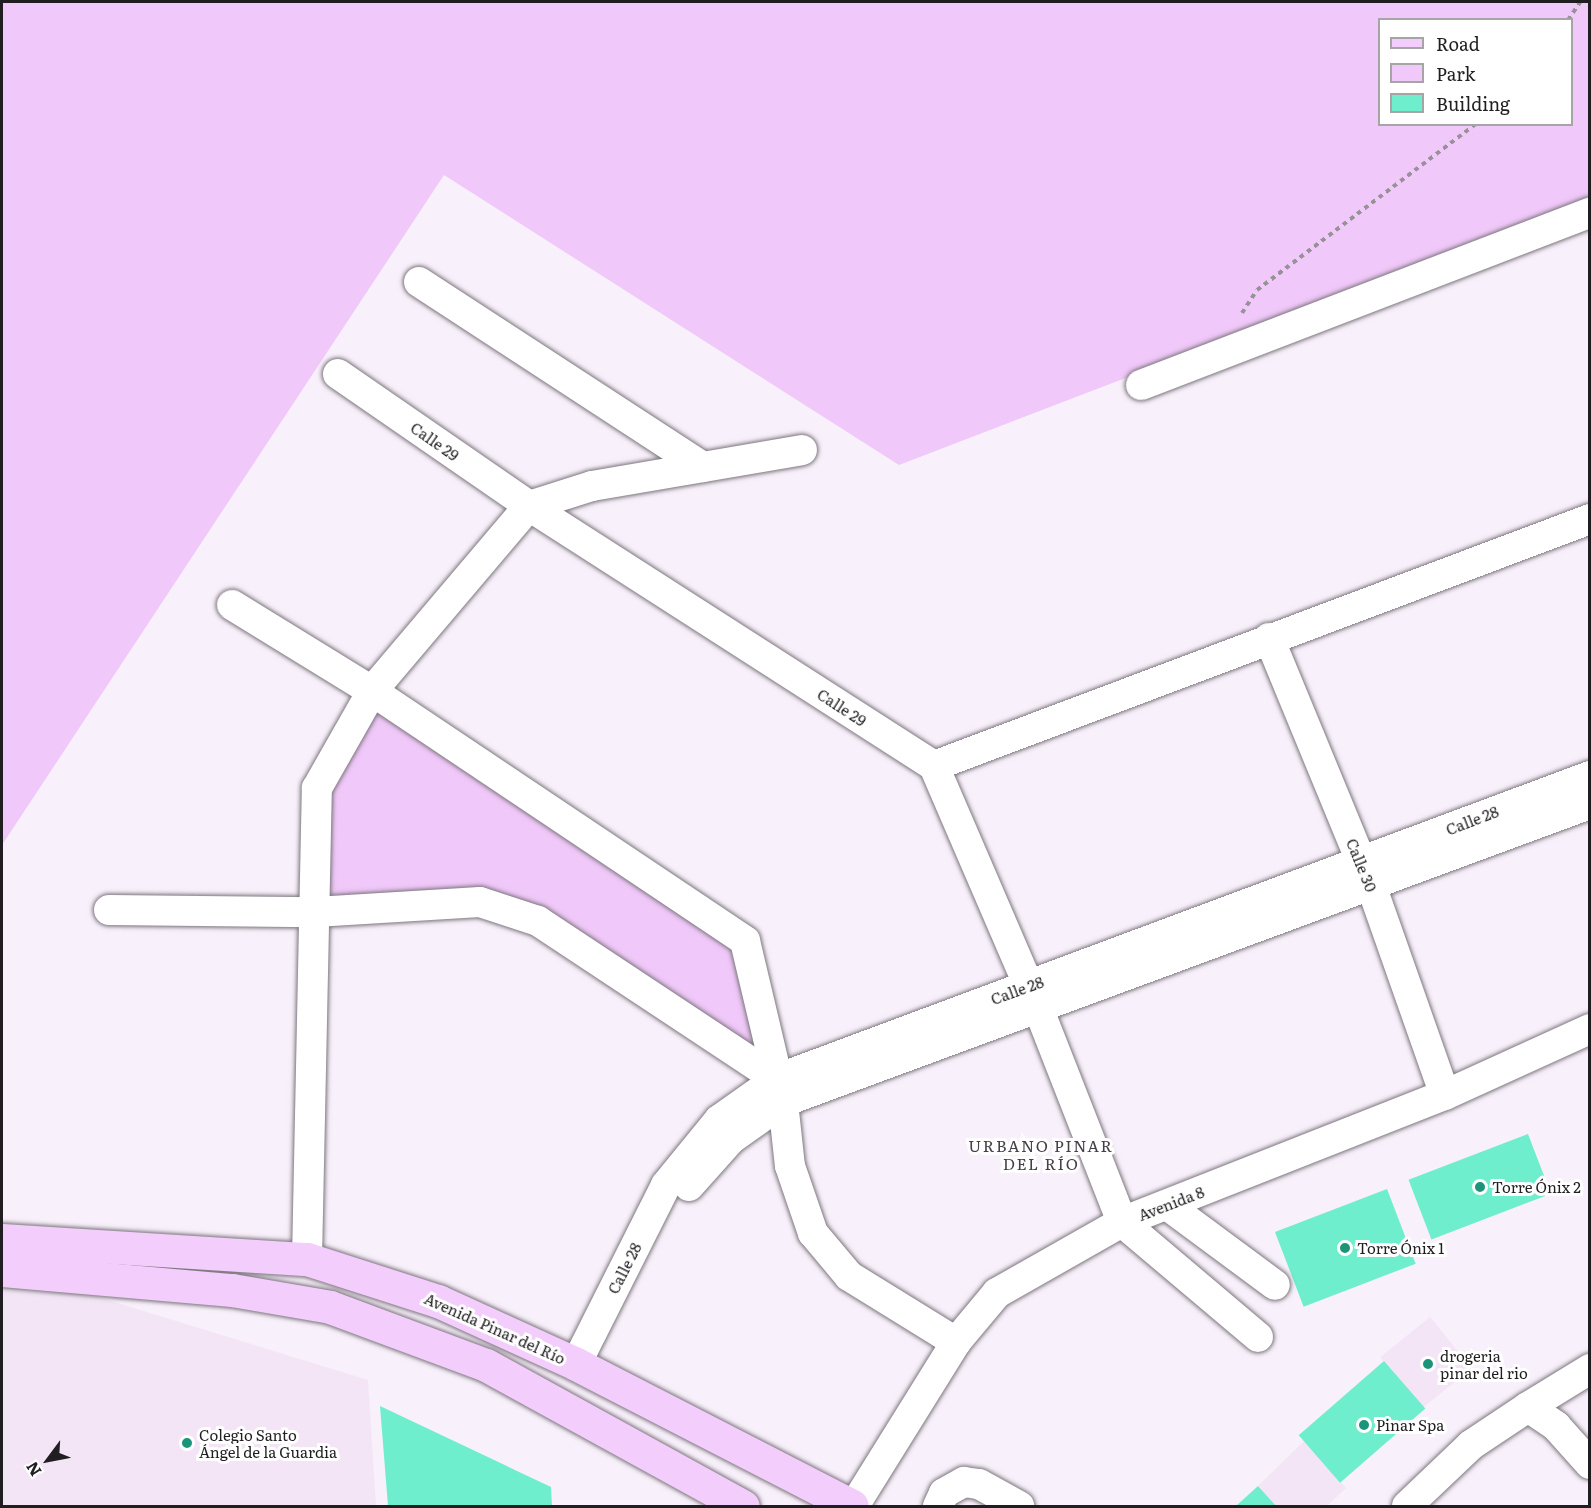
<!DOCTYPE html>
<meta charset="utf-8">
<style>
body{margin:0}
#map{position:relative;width:1591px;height:1508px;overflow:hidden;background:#f8f0fa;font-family:Literata,serif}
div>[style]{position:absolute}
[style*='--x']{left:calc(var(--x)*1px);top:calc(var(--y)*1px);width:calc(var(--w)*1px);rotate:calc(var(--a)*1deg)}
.built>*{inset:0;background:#f3e5f6;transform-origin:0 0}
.green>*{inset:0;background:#f0c8f9}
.building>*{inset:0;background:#6eeecc;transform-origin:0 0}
.path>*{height:4px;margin-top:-2px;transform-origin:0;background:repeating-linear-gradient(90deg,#979298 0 4.5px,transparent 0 9px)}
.roads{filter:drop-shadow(0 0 2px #7d767f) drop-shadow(0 0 2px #7d767f)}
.minor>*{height:30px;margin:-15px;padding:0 15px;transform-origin:15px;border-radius:15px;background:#fff}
.major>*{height:33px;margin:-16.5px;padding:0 16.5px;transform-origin:16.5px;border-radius:16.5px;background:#f3cdfb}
.dots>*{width:16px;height:16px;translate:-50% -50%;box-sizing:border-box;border:3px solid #fff;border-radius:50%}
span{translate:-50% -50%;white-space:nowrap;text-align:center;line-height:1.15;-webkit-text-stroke:6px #fff;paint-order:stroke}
.street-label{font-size:15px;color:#201e21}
.poi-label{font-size:15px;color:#201e21}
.left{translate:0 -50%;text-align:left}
.neighbourhood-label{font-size:16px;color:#453f47;letter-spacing:1.5px}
.frame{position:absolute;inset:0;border:3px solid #201e21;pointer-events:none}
.legend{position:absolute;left:1378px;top:18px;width:195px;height:108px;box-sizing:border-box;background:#fff;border:2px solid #a6a5a6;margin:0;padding:8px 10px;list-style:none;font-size:18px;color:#201e21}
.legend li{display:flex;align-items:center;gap:12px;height:30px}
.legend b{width:30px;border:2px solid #a6a5a6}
.north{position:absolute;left:18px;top:1430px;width:60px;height:60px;-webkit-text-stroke:4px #fff;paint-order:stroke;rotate:238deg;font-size:16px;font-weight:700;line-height:24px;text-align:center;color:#201e21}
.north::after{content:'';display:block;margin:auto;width:21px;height:27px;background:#201e21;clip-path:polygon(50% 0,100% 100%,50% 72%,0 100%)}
</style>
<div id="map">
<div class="built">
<div style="clip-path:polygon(2px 1291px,85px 1293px,368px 1380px,376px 1506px,2px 1506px)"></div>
<div style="left:1430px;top:1317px;width:66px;height:64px;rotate:51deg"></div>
<div style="clip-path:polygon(1304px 1441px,1346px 1488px,1327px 1506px,1276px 1506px,1258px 1486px)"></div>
</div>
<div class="green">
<div style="clip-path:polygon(evenodd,2px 2px,1589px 2px,1589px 200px,899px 465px,444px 175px,2px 845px,2px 2px,1380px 20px,1572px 20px,1572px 124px,1380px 124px,1380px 20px)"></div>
<div style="clip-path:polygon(373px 706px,738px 948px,762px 1064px,543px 911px,324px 903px,328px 791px)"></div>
</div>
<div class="building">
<div style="left:1528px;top:1134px;width:64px;height:128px;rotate:69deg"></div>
<div style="left:1387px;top:1189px;width:80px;height:120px;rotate:69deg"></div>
<div style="left:1384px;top:1361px;width:63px;height:113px;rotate:49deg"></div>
<div style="clip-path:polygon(380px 1406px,551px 1487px,552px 1506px,388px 1506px)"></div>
<div style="clip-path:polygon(1258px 1486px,1276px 1506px,1236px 1506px)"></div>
</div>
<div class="path">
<div style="--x:1568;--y:20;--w:22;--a:-56"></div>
<div style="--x:1242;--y:313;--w:27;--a:-57"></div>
<div style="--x:1257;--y:290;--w:275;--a:-37.2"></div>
</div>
<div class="roads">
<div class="minor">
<div style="--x:419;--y:282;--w:339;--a:33.1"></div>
<div style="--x:338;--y:374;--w:232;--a:34.6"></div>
<div style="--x:529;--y:506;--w:481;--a:32.7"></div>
<div style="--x:934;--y:766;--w:260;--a:66.7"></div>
<div style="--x:1037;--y:1005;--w:233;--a:68.6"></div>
<div style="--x:1122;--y:1222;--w:178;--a:40.2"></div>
<div style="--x:1141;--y:385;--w:481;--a:-21"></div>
<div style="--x:232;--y:605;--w:164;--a:31.6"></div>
<div style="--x:372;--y:691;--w:449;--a:33.8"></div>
<div style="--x:745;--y:941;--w:165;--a:76.7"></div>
<div style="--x:783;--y:1102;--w:64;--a:83.8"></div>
<div style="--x:790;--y:1166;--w:71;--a:71.1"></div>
<div style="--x:813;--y:1233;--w:56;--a:50.1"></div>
<div style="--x:849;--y:1276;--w:126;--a:31.7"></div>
<div style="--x:1269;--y:638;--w:270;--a:67.6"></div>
<div style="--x:1372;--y:888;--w:219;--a:70.6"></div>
<div style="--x:934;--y:766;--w:701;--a:-20.63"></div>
<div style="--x:109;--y:910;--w:206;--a:0.6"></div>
<div style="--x:315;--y:912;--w:165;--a:-3.5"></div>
<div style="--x:480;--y:902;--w:61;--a:18.1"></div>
<div style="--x:538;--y:921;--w:287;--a:33.5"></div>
<div style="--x:689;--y:1186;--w:63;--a:-48.2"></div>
<div style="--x:731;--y:1139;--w:64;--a:-35.4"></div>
<div style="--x:783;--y:1102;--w:860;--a:-20.27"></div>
<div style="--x:1167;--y:1205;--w:134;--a:36.5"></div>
<div style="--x:307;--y:1259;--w:471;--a:-88.8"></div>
<div style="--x:317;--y:788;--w:112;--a:-60.4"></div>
<div style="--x:372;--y:691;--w:243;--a:-49.7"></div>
<div style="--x:529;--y:506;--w:66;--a:-17.6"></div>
<div style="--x:592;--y:486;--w:213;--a:-9.7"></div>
<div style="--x:576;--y:1364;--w:200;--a:-63.3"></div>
<div style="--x:666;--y:1185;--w:84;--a:-50.8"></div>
<div style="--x:719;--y:1120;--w:71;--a:-35.3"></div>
<div style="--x:777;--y:1079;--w:868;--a:-20.44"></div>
<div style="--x:1528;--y:1407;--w:73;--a:-31.5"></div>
<div style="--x:854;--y:1506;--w:193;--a:-58.1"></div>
<div style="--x:956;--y:1342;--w:64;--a:-50.1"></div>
<div style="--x:997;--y:1293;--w:144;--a:-29.6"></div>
<div style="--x:1122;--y:1222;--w:347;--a:-21.5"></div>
<div style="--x:1445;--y:1095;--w:159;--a:-24.5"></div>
<div style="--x:938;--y:1506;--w:14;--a:-65"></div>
<div style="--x:944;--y:1493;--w:23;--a:-29"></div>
<div style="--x:964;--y:1482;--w:15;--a:8"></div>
<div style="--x:979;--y:1484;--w:46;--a:28.8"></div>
<div style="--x:1407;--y:1506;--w:88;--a:-43.6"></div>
<div style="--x:1471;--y:1445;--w:69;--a:-33.7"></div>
<div style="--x:1528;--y:1407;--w:34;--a:34"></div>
<div style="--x:1556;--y:1426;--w:51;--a:48.2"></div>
</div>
<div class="major">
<div style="--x:2;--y:1240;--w:306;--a:3.6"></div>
<div style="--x:307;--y:1259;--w:138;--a:17.8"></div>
<div style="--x:438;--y:1301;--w:152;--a:24.5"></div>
<div style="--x:576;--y:1364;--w:310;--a:27.2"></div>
<div style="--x:2;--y:1270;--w:231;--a:5"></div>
<div style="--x:232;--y:1290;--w:99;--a:9.8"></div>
<div style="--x:330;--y:1307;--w:166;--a:20.4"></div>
<div style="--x:486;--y:1365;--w:293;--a:28.8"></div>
</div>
</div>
<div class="dots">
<div style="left:1480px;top:1187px;background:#1c947a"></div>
<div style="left:1345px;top:1248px;background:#1c947a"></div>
<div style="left:1428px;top:1364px;background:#1c947a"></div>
<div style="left:1364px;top:1425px;background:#1c947a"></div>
<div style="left:187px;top:1443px;background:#1c947a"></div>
</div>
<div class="street-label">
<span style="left:435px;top:441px;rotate:35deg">Calle 29</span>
<span style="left:842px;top:707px;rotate:33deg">Calle 29</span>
<span style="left:1472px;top:820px;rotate:-21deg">Calle 28</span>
<span style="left:1362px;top:865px;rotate:68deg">Calle 30</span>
<span style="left:1017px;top:990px;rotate:-20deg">Calle 28</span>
<span style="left:1171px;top:1203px;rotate:-21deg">Avenida 8</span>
<span style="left:624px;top:1268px;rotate:-63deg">Calle 28</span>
<span style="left:495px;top:1328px;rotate:24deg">Avenida Pinar del Río</span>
</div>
<div class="poi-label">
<span class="left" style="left:1492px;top:1187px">Torre Ónix 2</span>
<span class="left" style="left:1357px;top:1248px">Torre Ónix 1</span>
<span class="left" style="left:1440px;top:1364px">drogeria<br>pinar del rio</span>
<span class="left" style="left:1376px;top:1425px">Pinar Spa</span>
<span class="left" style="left:199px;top:1443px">Colegio Santo<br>Ángel de la Guardia</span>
</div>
<div class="neighbourhood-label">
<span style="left:1041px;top:1154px">URBANO PINAR<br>DEL RÍO</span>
</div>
<div class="frame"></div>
<ul class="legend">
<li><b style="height:8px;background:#f3cdfb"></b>Road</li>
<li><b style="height:16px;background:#f0c8f9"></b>Park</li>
<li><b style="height:16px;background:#6eeecc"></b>Building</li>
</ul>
<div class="north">N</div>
</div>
